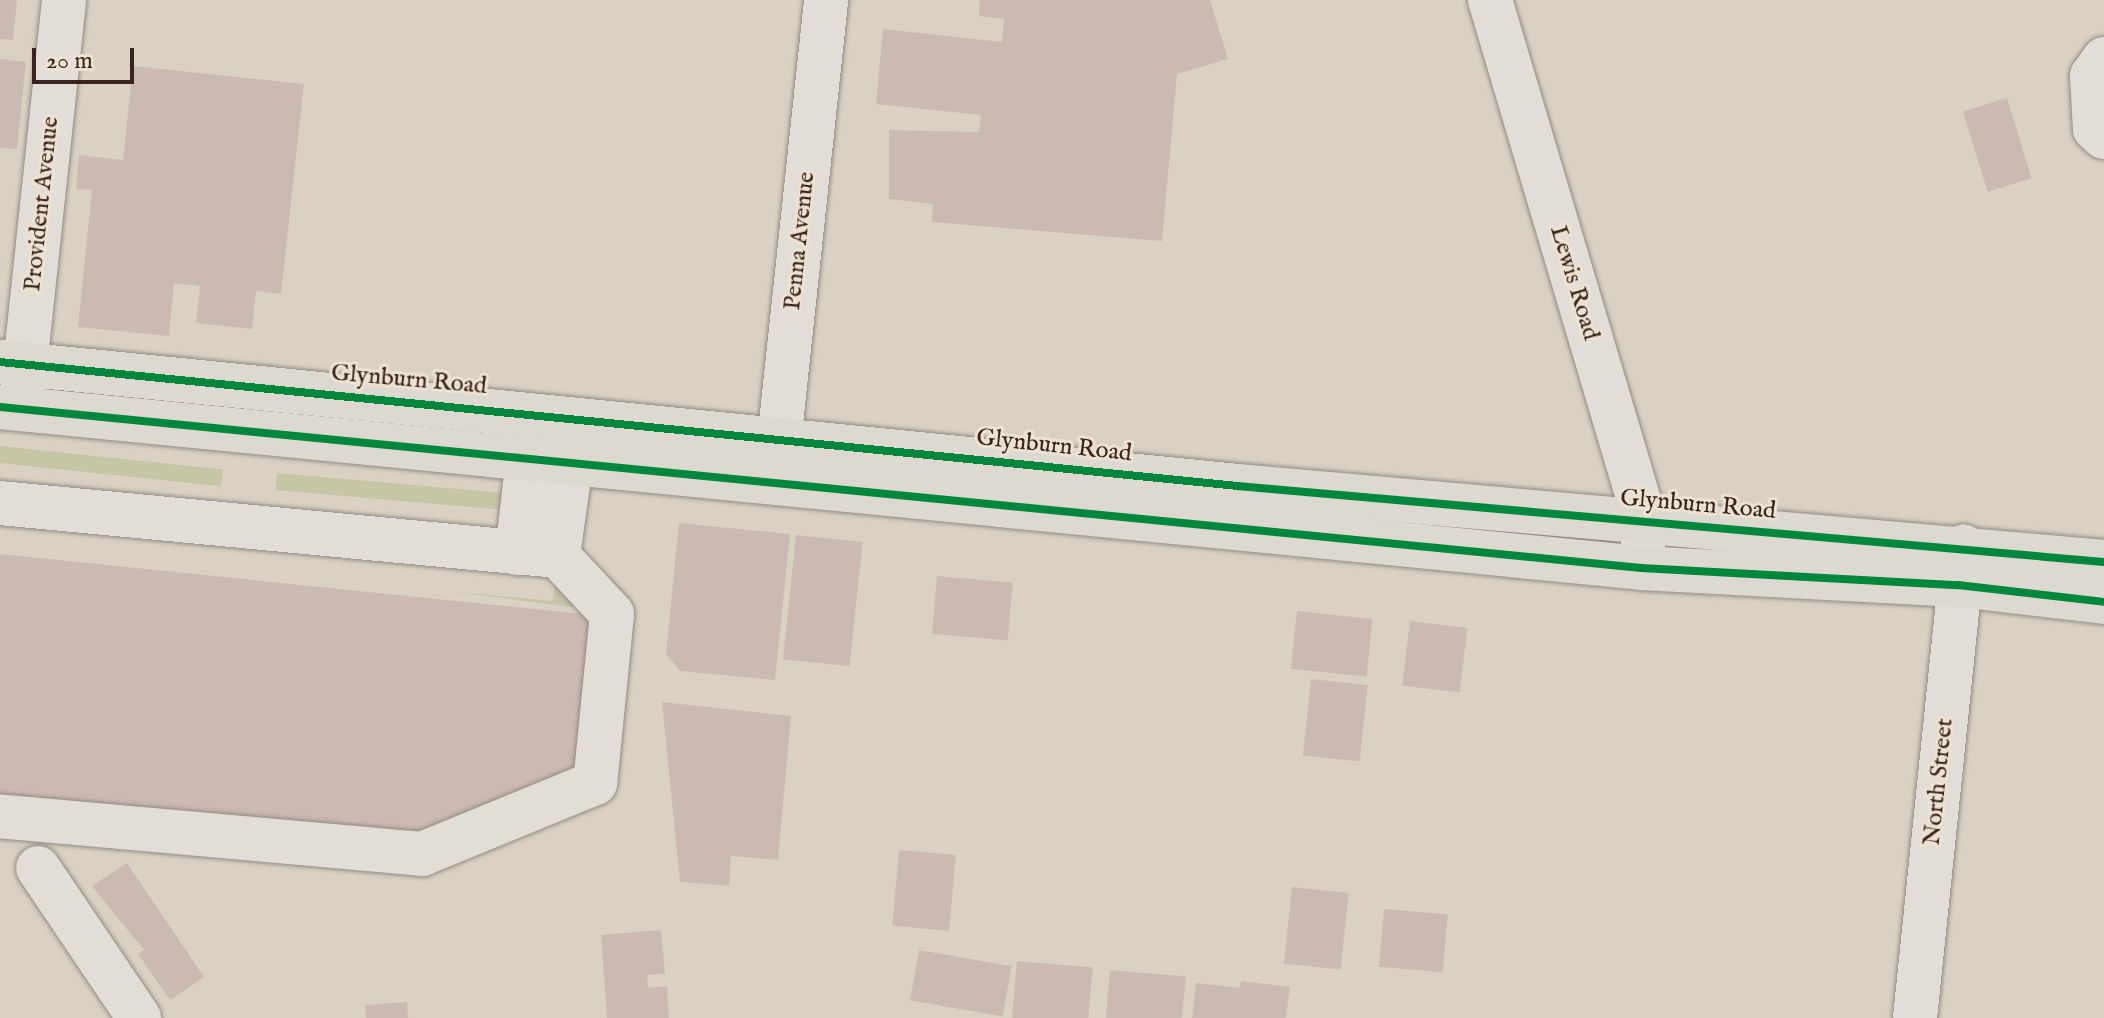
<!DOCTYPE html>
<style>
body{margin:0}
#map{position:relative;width:2104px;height:1018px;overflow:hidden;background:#dad1c3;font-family:"IM FELL English",serif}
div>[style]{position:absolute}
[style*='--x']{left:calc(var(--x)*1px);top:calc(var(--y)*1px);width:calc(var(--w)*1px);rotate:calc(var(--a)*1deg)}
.green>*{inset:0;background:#c6c5a6;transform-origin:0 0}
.building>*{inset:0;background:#cbbab1;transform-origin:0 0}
.roads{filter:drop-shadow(0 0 2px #938b83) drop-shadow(0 0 2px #938b83)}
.minor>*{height:44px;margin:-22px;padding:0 22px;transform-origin:22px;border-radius:22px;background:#e2ded7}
.major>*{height:44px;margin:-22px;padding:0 22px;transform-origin:22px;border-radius:22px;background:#ddd9d1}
.cycleway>*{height:8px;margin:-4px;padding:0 4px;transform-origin:4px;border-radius:4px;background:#00873e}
span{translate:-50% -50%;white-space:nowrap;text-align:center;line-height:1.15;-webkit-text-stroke:6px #ede2d2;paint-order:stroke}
.street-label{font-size:24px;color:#38241d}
.scale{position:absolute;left:32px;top:48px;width:102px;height:36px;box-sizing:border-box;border:4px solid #38241d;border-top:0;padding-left:10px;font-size:24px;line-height:28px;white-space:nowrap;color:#38241d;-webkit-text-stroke:6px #ede2d2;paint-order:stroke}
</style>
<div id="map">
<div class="green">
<div style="left:0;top:446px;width:224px;height:17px;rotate:6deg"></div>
<div style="left:277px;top:473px;width:234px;height:17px;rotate:5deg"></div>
<div style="clip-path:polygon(556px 574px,594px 610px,448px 591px,553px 601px)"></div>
</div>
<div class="building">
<div style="clip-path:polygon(0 0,17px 0,13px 40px,0 39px)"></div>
<div style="clip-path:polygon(980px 0,1210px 0,1228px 59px,1177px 74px,1162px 241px,932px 222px,933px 204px,889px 199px,889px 130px,979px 132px,981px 115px,876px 104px,883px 29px,1002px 42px,1004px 19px,979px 16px)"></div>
<div style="clip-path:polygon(0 59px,26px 62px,17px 149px,0 148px)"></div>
<div style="clip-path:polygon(133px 66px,304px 84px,281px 294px,256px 291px,252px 329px,196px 323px,200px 286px,174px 283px,169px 336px,78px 327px,92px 190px,76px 189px,79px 155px,123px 160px)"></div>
<div style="left:2007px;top:98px;width:84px;height:46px;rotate:73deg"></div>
<div style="clip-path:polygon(679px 523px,790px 534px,775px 680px,680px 671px,666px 654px)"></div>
<div style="left:796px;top:535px;width:67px;height:125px;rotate:6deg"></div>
<div style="clip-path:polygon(0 554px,593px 615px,576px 774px,423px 841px,0 798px)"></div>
<div style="left:937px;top:576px;width:76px;height:58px;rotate:5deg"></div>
<div style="left:1297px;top:611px;width:76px;height:58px;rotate:6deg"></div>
<div style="left:1410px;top:621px;width:58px;height:65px;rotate:7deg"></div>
<div style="left:1311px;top:679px;width:57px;height:77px;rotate:6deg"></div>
<div style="clip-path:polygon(662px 702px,791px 716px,778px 860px,731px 856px,729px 886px,680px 882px)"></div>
<div style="left:899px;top:850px;width:57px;height:76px;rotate:5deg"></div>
<div style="clip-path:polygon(127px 863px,204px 977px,170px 1000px,138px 954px,144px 950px,92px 886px)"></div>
<div style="left:1292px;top:887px;width:57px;height:77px;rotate:6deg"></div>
<div style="left:1384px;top:909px;width:64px;height:58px;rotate:5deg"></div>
<div style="clip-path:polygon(661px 930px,665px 974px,647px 975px,648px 988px,667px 986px,669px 1018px,607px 1018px,601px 935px)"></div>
<div style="left:919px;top:950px;width:94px;height:51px;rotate:10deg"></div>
<div style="left:1017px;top:961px;width:76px;height:57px;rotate:5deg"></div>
<div style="left:1110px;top:970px;width:76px;height:48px;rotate:5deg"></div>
<div style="clip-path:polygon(1241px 981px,1290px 987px,1286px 1018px,1192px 1018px,1196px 983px,1240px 988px)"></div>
<div style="left:407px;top:1002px;width:16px;height:42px;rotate:86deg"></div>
</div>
<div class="roads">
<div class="minor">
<div style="--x:1490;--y:0;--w:544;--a:73.43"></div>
<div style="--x:1645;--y:521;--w:47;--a:94.9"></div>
<div style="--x:2104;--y:59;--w:21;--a:125"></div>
<div style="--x:2092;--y:76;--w:53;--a:86.8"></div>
<div style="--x:2095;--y:129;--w:12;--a:42"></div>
<div style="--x:21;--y:403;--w:405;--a:-83.9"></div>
<div style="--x:775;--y:479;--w:482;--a:-83.9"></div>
<div style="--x:0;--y:503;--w:561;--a:5.43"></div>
<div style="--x:558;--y:556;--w:79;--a:47"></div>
<div style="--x:612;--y:614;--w:170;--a:95.7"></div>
<div style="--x:595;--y:783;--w:187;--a:157.7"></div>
<div style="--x:422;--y:854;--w:424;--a:-174.9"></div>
<div style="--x:517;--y:553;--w:96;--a:-83.4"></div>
<div style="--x:558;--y:556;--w:95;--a:-82.1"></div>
<div style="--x:38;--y:868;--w:181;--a:56"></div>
<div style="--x:1915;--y:1018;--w:474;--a:-84.1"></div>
</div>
<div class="major">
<div style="--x:0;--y:362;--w:1243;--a:5.72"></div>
<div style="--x:1237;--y:486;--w:870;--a:5.01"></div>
<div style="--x:0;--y:407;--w:1649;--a:5.6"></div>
<div style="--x:1641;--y:568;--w:317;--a:3.1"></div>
<div style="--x:1958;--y:585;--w:147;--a:6.6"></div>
</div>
</div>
<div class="cycleway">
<div style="--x:0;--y:362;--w:1243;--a:5.72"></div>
<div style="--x:1237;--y:486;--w:870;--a:5.01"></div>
<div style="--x:0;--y:407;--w:1649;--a:5.6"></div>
<div style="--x:1641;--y:568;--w:317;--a:3.1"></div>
<div style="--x:1958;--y:585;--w:147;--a:6.6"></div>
</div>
<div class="street-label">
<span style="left:42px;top:204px;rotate:-84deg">Provident Avenue</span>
<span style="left:800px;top:241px;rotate:-84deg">Penna Avenue</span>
<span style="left:1574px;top:283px;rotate:73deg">Lewis Road</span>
<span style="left:409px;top:380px;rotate:5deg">Glynburn Road</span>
<span style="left:1054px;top:446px;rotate:6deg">Glynburn Road</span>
<span style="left:1698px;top:505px;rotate:5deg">Glynburn Road</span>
<span style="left:1939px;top:782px;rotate:-84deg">North Street</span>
</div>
<div class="scale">20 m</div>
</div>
